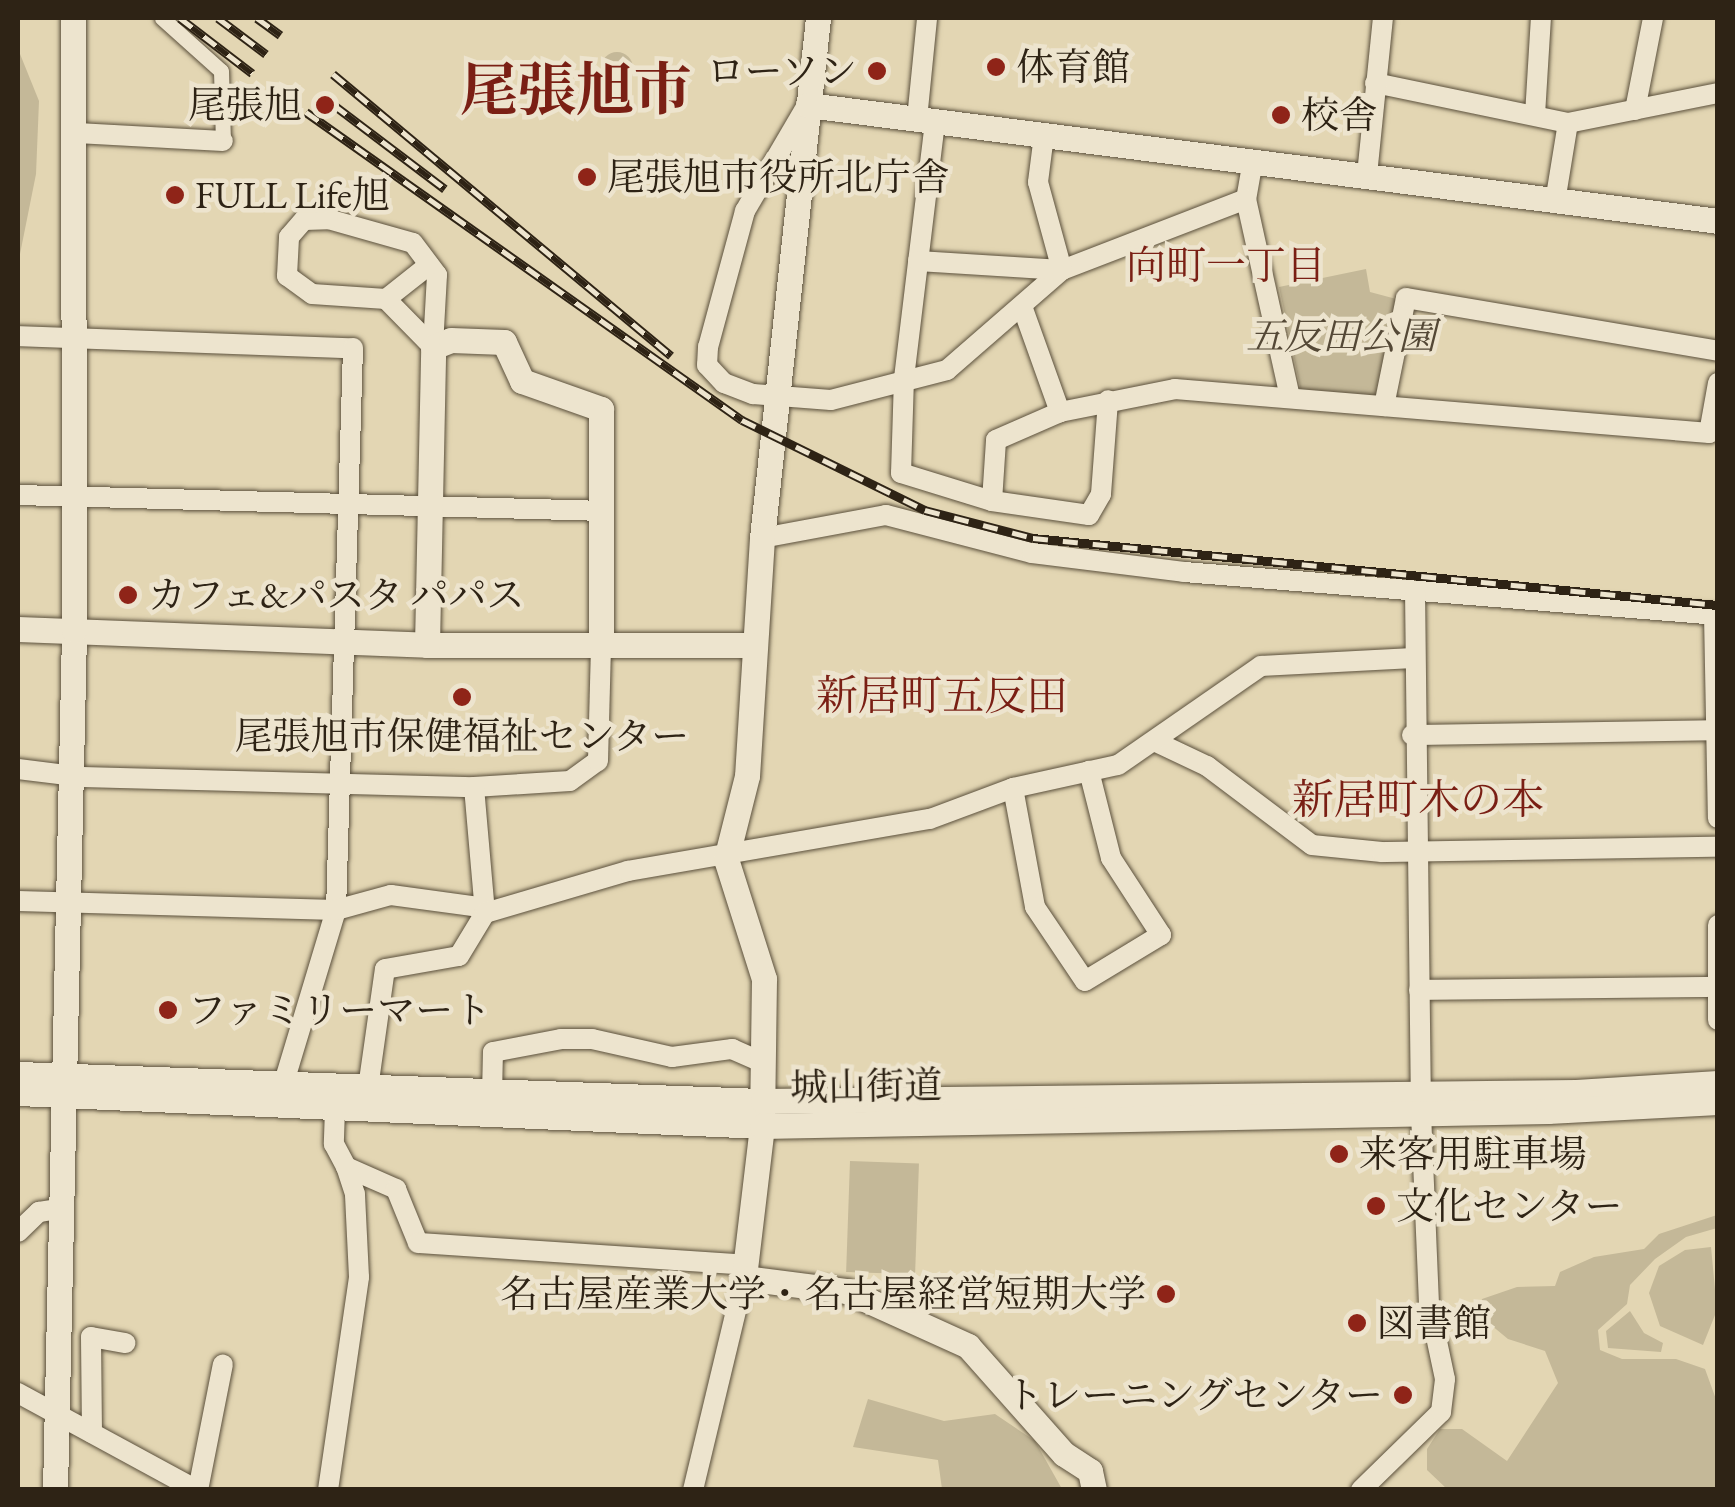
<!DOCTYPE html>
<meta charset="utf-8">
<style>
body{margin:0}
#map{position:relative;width:1735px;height:1507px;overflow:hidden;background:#e3d6b3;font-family:"EB Garamond","Noto Serif JP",serif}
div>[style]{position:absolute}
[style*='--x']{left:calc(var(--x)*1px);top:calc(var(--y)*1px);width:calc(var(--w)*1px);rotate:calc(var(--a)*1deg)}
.green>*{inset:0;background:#c4b898;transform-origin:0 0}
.round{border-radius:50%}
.roads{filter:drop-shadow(0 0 2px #5b503c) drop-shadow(0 0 2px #5b503c)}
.pedestrian>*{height:15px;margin:-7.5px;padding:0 7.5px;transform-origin:7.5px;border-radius:7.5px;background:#ede4ce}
.minor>*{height:20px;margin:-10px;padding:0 10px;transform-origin:10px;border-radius:10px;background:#ede4ce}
.tertiary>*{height:25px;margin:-12.5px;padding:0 12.5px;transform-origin:12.5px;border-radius:12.5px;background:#ede4ce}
.rail>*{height:9px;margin-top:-4.5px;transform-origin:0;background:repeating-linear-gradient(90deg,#ede4ce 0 15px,#2e2315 0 30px);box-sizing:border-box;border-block:2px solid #2e2315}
.dots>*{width:28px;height:28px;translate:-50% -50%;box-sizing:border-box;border:5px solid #ede4ce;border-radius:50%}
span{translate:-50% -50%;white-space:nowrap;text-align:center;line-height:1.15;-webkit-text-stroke:9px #ede4ce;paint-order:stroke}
.poi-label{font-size:38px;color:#2e2315}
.left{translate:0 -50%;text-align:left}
.right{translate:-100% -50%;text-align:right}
.park-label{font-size:38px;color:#544836;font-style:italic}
.street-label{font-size:38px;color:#2e2315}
.neighbourhood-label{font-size:40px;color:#7a1f14}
.quarter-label{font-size:42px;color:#7a1f14}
.town-label{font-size:58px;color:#7a1f14;font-weight:700}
.frame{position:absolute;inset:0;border:20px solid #2e2315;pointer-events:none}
</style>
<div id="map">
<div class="green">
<div style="clip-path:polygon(18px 49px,39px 101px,36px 174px,18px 264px)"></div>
<div class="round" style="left:601px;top:52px;width:32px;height:32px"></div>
<div style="clip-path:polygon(1366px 269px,1370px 292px,1400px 300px,1383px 399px,1301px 391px,1279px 287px)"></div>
<div style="left:850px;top:1161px;width:69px;height:111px;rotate:2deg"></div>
<div style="clip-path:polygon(1717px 1215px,1717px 1228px,1686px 1237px,1655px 1259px,1630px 1285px,1627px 1304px,1598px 1330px,1600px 1350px,1622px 1359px,1676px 1359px,1705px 1369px,1717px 1402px,1717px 1488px,1447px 1489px,1427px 1470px,1427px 1449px,1440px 1429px,1462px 1429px,1507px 1461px,1558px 1383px,1545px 1351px,1508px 1339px,1479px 1315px,1482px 1299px,1517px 1287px,1555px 1286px,1560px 1272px,1594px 1257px,1644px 1249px,1659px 1234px)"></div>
<div style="clip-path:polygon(1711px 1247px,1717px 1310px,1703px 1345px,1660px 1326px,1649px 1293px,1659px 1266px,1685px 1250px)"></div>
<div style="clip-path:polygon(1630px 1311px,1644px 1333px,1663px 1343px,1661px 1352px,1608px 1348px,1606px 1331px)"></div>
<div style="clip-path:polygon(868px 1399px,944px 1421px,995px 1414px,1035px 1441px,1062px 1489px,942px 1489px,938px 1460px,853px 1447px)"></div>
</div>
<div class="roads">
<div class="pedestrian">
<div style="--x:162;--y:18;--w:79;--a:41.9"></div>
<div style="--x:221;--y:71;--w:70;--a:88.4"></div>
</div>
<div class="minor">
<div style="--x:1375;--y:83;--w:197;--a:11.7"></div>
<div style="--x:1568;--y:123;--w:153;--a:-11.3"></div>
<div style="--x:806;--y:107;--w:121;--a:120.4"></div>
<div style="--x:745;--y:211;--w:141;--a:105.2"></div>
<div style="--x:708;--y:347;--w:18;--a:93"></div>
<div style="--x:707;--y:365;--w:25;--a:47"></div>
<div style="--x:724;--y:383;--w:31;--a:21"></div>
<div style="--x:753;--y:394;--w:78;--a:4.4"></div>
<div style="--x:831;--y:400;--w:120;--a:-14.5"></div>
<div style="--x:947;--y:370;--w:152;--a:-41"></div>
<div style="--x:1062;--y:270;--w:197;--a:-21.1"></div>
<div style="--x:1635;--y:110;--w:94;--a:-78.9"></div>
<div style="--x:1535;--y:115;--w:97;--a:-86.5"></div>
<div style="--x:917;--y:119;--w:101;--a:-84.3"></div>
<div style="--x:935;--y:122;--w:258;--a:96.9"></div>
<div style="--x:904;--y:378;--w:95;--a:91.8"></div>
<div style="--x:901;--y:473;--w:95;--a:17.1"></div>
<div style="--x:992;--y:501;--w:98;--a:8.2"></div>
<div style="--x:1089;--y:515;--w:24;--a:-60"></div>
<div style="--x:1101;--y:494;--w:94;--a:-85.7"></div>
<div style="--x:77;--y:133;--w:146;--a:3.1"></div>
<div style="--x:1253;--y:160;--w:40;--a:100"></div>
<div style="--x:1246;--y:199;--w:203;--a:77.5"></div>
<div style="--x:1367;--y:175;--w:158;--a:-84.2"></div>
<div style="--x:1556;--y:196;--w:74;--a:-80.7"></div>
<div style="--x:328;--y:219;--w:88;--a:15.8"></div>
<div style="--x:413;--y:243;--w:40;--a:53"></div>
<div style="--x:437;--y:275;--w:72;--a:93.2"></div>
<div style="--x:433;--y:347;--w:67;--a:-134.4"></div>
<div style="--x:386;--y:299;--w:74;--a:-176.1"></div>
<div style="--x:312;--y:294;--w:31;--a:-144"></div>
<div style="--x:287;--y:276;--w:39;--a:-87"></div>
<div style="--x:289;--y:237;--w:23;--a:-49"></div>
<div style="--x:304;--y:220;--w:24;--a:-2"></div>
<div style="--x:918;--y:261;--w:144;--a:3.6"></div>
<div style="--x:1062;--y:270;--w:91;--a:-105.3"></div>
<div style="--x:1038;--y:182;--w:47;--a:-82.7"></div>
<div style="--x:386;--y:299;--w:55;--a:-38.3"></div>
<div style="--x:1022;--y:306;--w:113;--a:70.3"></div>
<div style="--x:18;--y:336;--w:335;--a:2.1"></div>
<div style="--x:353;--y:348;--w:562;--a:91.73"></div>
<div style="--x:336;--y:910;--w:183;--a:106.8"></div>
<div style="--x:1384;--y:406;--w:110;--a:-78.5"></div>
<div style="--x:1406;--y:298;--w:316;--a:9.6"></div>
<div style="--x:18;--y:495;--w:586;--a:1.56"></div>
<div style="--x:992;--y:501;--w:61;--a:-86.2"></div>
<div style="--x:996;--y:440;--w:70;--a:-23.6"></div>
<div style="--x:1060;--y:412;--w:117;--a:-11.3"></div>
<div style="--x:1175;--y:389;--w:536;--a:4.71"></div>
<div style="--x:1709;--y:433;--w:51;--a:-79.8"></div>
<div style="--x:762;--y:538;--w:126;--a:-10.5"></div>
<div style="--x:886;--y:515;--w:151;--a:14.6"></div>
<div style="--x:1032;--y:553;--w:153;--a:7.1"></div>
<div style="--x:1184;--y:572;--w:536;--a:4.6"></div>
<div style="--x:1714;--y:614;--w:204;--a:88.9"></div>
<div style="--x:1412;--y:735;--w:306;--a:-0.9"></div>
<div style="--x:1154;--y:741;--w:59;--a:25.3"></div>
<div style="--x:1207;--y:766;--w:131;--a:37"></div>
<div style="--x:1312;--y:845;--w:70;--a:5.7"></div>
<div style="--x:1382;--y:852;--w:336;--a:-0.9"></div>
<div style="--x:18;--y:769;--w:64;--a:7.1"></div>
<div style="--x:82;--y:777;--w:392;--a:1.5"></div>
<div style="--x:474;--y:787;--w:96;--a:-3.6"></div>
<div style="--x:570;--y:781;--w:34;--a:-36"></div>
<div style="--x:598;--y:761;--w:115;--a:-88.5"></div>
<div style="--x:474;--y:787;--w:126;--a:85"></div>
<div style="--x:1013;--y:788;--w:121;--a:79.5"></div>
<div style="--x:1035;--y:907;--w:89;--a:56"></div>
<div style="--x:1085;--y:981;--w:89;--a:-31.2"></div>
<div style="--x:1161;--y:935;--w:92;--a:-123"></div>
<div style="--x:1111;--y:858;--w:90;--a:-104.2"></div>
<div style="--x:18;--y:901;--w:318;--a:1.6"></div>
<div style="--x:336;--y:910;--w:57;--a:-15.3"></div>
<div style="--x:391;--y:895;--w:90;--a:7.7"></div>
<div style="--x:1718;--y:925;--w:95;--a:90"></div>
<div style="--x:1419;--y:990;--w:299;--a:-0.6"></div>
<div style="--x:368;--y:1088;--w:120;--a:-81.9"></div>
<div style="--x:385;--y:969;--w:75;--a:-10"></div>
<div style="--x:459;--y:956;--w:50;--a:-58.8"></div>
<div style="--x:485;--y:913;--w:149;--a:-16.4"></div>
<div style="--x:628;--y:871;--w:306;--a:-9.8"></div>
<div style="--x:930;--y:819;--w:89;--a:-20.5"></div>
<div style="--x:1013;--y:788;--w:107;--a:-12.4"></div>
<div style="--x:1118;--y:765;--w:174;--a:-34.7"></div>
<div style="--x:1261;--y:666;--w:152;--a:-3"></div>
<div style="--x:492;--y:1095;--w:43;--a:-88.7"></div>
<div style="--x:493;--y:1052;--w:69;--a:-10.8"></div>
<div style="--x:561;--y:1039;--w:31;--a:0"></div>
<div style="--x:592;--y:1039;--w:82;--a:12.7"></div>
<div style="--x:672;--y:1057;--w:61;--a:-7.6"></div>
<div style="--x:732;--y:1049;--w:35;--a:24"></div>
<div style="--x:335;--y:1109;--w:35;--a:92"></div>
<div style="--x:334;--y:1144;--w:26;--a:62"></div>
<div style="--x:346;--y:1167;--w:55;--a:23.7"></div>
<div style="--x:396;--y:1189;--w:58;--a:67.8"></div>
<div style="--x:418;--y:1243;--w:330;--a:3.8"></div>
<div style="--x:18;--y:1232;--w:29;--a:-44"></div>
<div style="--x:39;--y:1212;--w:20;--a:-9"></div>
<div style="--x:18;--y:1393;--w:204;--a:28.5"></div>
<div style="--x:92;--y:1433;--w:96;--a:-90.6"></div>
<div style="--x:91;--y:1337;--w:35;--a:10"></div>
<div style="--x:198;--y:1490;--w:128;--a:-78.8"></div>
<div style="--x:328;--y:1490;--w:215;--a:-81.7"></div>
<div style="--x:359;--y:1277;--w:83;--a:-92.8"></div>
<div style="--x:355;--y:1194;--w:28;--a:-108"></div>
<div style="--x:693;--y:1490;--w:218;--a:-76.5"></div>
<div style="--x:1361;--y:1490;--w:112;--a:-44.3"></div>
<div style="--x:1441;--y:1412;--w:33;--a:-83"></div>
<div style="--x:1445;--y:1379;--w:77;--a:-102"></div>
<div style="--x:1429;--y:1304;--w:194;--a:-92.4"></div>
<div style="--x:1421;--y:1110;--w:518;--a:-90.66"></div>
</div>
<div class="tertiary">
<div style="--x:818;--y:18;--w:523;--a:96.15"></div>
<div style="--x:762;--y:538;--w:238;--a:93.6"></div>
<div style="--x:747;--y:776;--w:86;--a:104.2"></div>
<div style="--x:726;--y:859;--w:126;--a:72.4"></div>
<div style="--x:764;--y:979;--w:147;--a:90.8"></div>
<div style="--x:762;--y:1126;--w:153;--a:96.8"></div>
<div style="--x:744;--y:1278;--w:104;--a:7.2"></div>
<div style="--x:847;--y:1291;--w:133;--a:24.4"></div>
<div style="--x:968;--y:1346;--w:144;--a:48.4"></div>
<div style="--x:1064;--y:1454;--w:31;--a:33"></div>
<div style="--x:1090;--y:1471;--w:19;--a:78"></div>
<div style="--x:808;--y:105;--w:917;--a:7.26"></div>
<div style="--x:18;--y:629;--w:409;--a:2.2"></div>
<div style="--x:427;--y:645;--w:326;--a:0"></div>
<div style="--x:427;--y:645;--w:298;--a:-88.8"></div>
<div style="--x:433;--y:347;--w:19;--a:-21"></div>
<div style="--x:451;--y:340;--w:53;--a:2.2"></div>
<div style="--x:504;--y:342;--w:43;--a:65.2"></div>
<div style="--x:522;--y:381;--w:84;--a:19.5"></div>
<div style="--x:601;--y:409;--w:237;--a:90"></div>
<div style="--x:18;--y:1074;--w:745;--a:2.08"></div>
<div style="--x:763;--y:1101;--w:813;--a:-0.63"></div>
<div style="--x:1576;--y:1092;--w:142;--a:-3.6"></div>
<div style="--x:18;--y:1093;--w:745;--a:2.54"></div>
<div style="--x:762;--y:1126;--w:786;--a:-1.09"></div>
<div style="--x:1548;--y:1111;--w:170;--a:-3"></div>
<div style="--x:55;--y:1490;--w:860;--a:-88.73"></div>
<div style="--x:74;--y:630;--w:612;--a:-90.09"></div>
</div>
</div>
<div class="rail">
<div style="--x:180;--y:18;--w:91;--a:37.4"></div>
<div style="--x:218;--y:18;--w:60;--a:36.9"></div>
<div style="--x:257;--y:18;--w:29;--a:36"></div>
<div style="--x:333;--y:74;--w:440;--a:39.8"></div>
<div style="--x:334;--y:105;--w:139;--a:37.1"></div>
<div style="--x:306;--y:112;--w:534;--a:35.24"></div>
<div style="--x:742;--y:420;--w:204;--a:26.2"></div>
<div style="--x:925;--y:510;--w:112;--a:14.5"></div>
<div style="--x:1033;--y:538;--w:688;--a:5.59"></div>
</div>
<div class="dots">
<div style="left:996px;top:67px;background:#8f2418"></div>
<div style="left:877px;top:71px;background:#8f2418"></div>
<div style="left:325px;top:105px;background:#8f2418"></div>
<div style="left:1281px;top:115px;background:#8f2418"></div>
<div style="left:587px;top:177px;background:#8f2418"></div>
<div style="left:175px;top:195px;background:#8f2418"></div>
<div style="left:128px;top:595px;background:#8f2418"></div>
<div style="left:462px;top:697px;background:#8f2418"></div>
<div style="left:168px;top:1010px;background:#8f2418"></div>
<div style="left:1339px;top:1154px;background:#8f2418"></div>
<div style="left:1376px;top:1206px;background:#8f2418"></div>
<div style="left:1166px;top:1294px;background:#8f2418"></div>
<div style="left:1357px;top:1323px;background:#8f2418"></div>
<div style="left:1403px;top:1395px;background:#8f2418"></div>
</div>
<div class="poi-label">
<span class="left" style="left:1016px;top:67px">体育館</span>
<span class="right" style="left:857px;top:71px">ローソン</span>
<span class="right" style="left:302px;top:105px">尾張旭</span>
<span class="left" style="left:1301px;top:115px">校舎</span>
<span class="left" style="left:607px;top:177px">尾張旭市役所北庁舎</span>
<span class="left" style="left:195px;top:195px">FULL Life旭</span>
<span class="left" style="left:148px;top:595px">カフェ&amp;パスタ パパス</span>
<span style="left:462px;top:736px">尾張旭市保健福祉センター</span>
<span class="left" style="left:188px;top:1010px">ファミリーマート</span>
<span class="left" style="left:1359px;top:1154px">来客用駐車場</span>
<span class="left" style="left:1396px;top:1206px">文化センター</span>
<span class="right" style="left:1146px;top:1294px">名古屋産業大学・名古屋経営短期大学</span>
<span class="left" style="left:1377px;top:1323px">図書館</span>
<span class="right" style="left:1383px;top:1395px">トレーニングセンター</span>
</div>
<div class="park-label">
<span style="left:1341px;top:336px">五反田公園</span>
</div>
<div class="street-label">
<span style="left:866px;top:1086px;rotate:-1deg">城山街道</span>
</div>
<div class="neighbourhood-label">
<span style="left:1226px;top:265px">向町一丁目</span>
</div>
<div class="quarter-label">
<span style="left:942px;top:696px">新居町五反田</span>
<span style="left:1418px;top:800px">新居町木の本</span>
</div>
<div class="town-label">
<span style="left:576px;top:90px">尾張旭市</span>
</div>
<div class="frame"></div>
</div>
